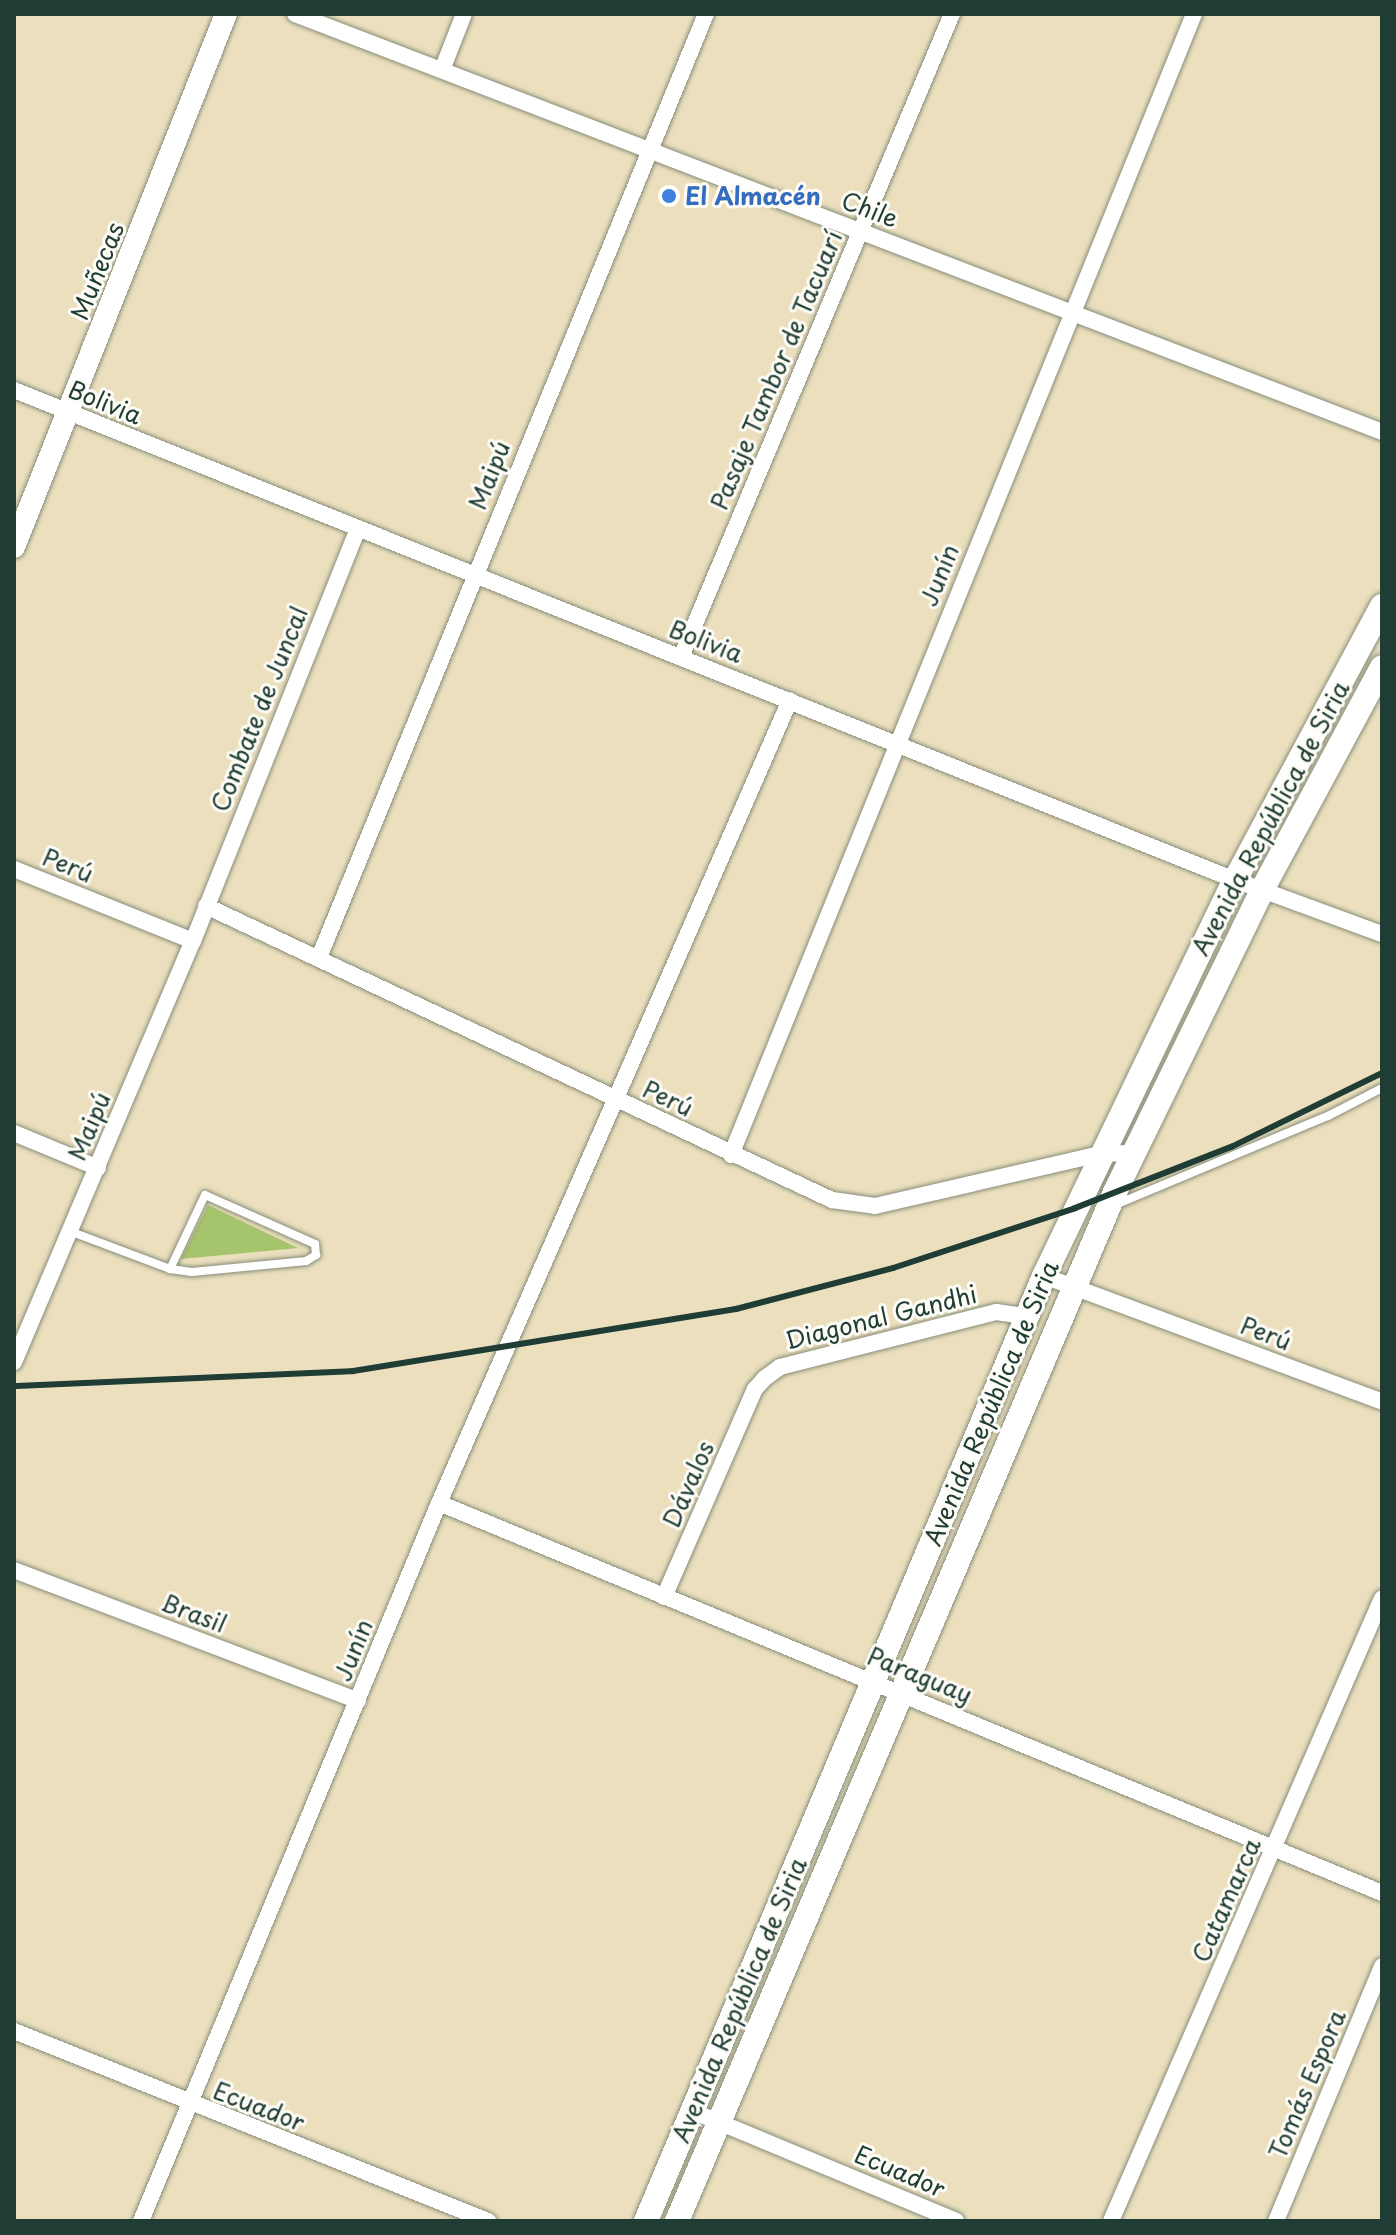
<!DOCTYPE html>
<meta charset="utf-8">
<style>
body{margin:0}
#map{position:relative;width:1396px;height:2235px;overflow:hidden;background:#ecdfbe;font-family:"Playpen Sans",sans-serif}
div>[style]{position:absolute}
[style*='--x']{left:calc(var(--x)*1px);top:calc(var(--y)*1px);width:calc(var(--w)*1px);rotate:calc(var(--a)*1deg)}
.green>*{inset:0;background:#a6c46c}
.roads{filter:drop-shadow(0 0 2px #868e79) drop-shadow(0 0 2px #868e79)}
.lane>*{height:8px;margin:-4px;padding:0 4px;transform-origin:4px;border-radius:4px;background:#fff}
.street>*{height:16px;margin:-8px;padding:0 8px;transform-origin:8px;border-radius:8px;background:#fff}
.secondary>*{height:22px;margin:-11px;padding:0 11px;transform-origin:11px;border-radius:11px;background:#fff}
.primary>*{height:24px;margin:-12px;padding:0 12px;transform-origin:12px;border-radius:12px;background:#fff}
.rail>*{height:6px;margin:-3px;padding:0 3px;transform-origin:3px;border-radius:3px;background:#1f3d34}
.dots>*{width:22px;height:22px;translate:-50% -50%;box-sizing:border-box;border:4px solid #fdfcf7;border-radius:50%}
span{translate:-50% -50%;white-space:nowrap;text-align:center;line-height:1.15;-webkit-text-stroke:6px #fdfcf7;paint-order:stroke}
.shop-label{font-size:24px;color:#366cbe;font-weight:700}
.left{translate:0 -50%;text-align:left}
.street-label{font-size:24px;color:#1f3d34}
.frame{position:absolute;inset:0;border:16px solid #1f3d34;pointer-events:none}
</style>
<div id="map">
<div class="green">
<div style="clip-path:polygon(208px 1205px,298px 1248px,181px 1259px)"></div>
</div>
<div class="roads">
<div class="lane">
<div style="--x:1115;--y:1205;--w:231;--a:-22.7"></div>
<div style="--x:1328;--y:1116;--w:61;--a:-27.4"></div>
<div style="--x:72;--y:1232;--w:105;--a:20.7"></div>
<div style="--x:170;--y:1269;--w:22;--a:8"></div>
<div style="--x:192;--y:1272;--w:115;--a:-5.5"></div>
<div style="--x:306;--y:1261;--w:12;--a:-31"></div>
<div style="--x:316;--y:1255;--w:11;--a:-95"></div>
<div style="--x:315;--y:1244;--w:120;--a:-156"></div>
<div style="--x:205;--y:1195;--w:82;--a:115.3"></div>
</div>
<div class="street">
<div style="--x:295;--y:14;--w:1165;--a:21.03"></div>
<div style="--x:442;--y:70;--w:60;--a:-68.6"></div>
<div style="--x:14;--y:390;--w:1316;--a:21.87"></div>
<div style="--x:1235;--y:880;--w:157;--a:20.2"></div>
<div style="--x:681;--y:657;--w:698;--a:-67.15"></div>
<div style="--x:14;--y:869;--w:193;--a:21.9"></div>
<div style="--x:206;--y:906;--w:692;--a:25.16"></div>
<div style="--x:832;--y:1200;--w:43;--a:7.9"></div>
<div style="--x:875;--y:1206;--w:232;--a:-13"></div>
<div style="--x:1101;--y:1154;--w:33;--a:-2"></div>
<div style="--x:320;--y:955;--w:1017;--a:-67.7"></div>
<div style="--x:14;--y:1133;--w:91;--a:22.6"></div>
<div style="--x:731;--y:1155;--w:1231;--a:-67.91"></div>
<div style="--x:1044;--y:1276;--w:361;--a:20.4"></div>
<div style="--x:14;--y:1362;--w:457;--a:-67"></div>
<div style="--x:193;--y:941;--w:443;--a:-68.2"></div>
<div style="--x:439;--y:1503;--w:1020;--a:22.47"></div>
<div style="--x:14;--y:1570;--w:368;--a:20.8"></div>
<div style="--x:664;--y:1597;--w:227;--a:-66.4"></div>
<div style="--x:755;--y:1389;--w:15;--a:-48"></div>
<div style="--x:765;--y:1378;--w:19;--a:-36"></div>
<div style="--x:780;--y:1367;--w:223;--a:-14.3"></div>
<div style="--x:996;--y:1312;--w:30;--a:8"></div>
<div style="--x:14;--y:2031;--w:511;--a:21.84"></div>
<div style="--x:692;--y:2111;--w:286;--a:22.6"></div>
<div style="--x:141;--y:2221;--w:777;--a:-67.46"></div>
<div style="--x:439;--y:1503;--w:876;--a:-66.39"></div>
<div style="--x:1111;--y:2221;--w:679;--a:-66.49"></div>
<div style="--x:1276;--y:2221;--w:276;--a:-67.4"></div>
</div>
<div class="secondary">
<div style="--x:14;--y:547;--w:574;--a:-68.31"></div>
</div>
<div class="primary">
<div style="--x:646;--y:2221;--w:1025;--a:-67.16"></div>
<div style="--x:1044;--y:1276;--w:440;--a:-64.3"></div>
<div style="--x:1235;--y:880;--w:311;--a:-61.8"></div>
<div style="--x:677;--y:2221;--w:1118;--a:-66.94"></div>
<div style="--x:1115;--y:1192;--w:336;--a:-64"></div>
<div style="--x:1262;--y:890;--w:253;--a:-61.7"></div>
</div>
</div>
<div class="rail">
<div style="--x:14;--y:1386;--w:339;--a:-2.5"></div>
<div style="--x:353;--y:1371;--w:388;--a:-9.2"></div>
<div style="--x:736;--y:1309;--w:162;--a:-14.6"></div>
<div style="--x:893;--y:1268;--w:192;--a:-18.2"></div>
<div style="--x:1075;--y:1208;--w:168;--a:-21.4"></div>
<div style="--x:1231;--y:1147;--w:168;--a:-26.1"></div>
</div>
<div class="dots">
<div style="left:669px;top:196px;background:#3f7fe0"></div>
</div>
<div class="shop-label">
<span class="left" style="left:685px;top:196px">El Almacén</span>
</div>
<div class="street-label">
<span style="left:870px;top:209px;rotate:21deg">Chile</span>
<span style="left:97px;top:271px;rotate:-68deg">Muñecas</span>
<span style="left:776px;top:370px;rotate:-67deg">Pasaje Tambor de Tacuarí</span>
<span style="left:105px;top:402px;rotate:22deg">Bolivia</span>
<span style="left:489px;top:475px;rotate:-68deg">Maipú</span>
<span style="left:939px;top:575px;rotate:-68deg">Junín</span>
<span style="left:706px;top:641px;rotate:21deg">Bolivia</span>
<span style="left:259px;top:709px;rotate:-68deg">Combate de Juncal</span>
<span style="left:1270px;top:818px;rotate:-62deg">Avenida República de Siria</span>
<span style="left:68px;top:865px;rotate:22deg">Perú</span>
<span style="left:668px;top:1098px;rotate:25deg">Perú</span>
<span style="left:89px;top:1126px;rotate:-67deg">Maipú</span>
<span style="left:881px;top:1317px;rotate:-14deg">Diagonal Gandhi</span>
<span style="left:1266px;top:1333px;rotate:21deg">Perú</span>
<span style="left:991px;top:1403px;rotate:-67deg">Avenida República de Siria</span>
<span style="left:688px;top:1484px;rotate:-66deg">Dávalos</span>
<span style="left:194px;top:1613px;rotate:21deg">Brasil</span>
<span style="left:353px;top:1650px;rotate:-68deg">Junín</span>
<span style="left:920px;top:1675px;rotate:22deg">Paraguay</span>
<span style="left:1226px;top:1900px;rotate:-66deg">Catamarca</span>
<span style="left:739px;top:2000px;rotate:-67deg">Avenida República de Siria</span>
<span style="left:1307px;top:2084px;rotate:-67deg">Tomás Espora</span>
<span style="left:259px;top:2106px;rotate:21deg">Ecuador</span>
<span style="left:900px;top:2171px;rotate:23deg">Ecuador</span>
</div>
<div class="frame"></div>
</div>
